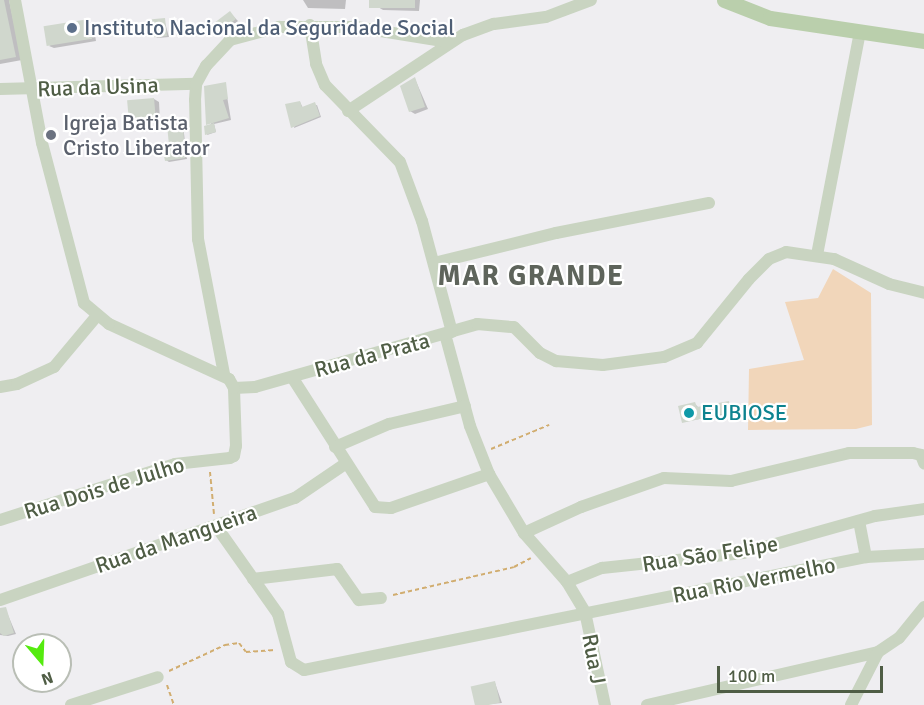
<!DOCTYPE html>
<meta charset="utf-8">
<style>
body{margin:0}
#map{position:relative;width:924px;height:705px;overflow:hidden;background:#efeef1;font-family:Signika,sans-serif}
div>[style]{position:absolute}
[style*='--x']{left:calc(var(--x)*1px);top:calc(var(--y)*1px);width:calc(var(--w)*1px);rotate:calc(var(--a)*1deg)}
.green>*{inset:0;background:#f1d6ba}
.shadow>*{inset:0;background:#0003}
.building>*{inset:0;background:#d0d7cd;transform-origin:0 0}
.path>*{height:2px;margin-top:-1px;transform-origin:0;background:repeating-linear-gradient(90deg,#d1ad70 0 4.5px,transparent 0 7.5px)}
.minor>*{height:12px;margin:-6px;padding:0 6px;transform-origin:6px;border-radius:6px;background:#c9d4c1}
.major>*{height:15px;margin:-7.5px;padding:0 7.5px;transform-origin:7.5px;border-radius:7.5px;background:#bacfac}
.dots>*{width:16px;height:16px;translate:-50% -50%;box-sizing:border-box;border:3px solid #fff;border-radius:50%}
span{translate:-50% -50%;white-space:nowrap;text-align:center;line-height:1.15;-webkit-text-stroke:4.5px #fff;paint-order:stroke}
.service-label{font-size:22px;color:#4e5e75}
.left{translate:0 -50%;text-align:left}
.street-label{font-size:22px;color:#4f5d45}
.worship-label{font-size:22px;color:#5b616d}
.culture-label{font-size:22px;color:#0d838f}
.district-label{font-size:28px;color:#5e645b;font-weight:700;letter-spacing:1.5px}
.north{position:absolute;left:12px;top:633px;width:60px;height:60px;box-sizing:border-box;background:#fff;border:2px solid #b9beb5;border-radius:50%;rotate:161deg;font-size:16px;font-weight:700;line-height:24px;text-align:center;color:#4f5d45}
.north::after{content:'';display:block;margin:auto;width:21px;height:27px;background:#55eb0f;clip-path:polygon(50% 0,100% 100%,50% 72%,0 100%)}
.scale{position:absolute;left:717px;top:666px;width:166px;height:27px;box-sizing:border-box;border:3px solid #4f5d45;border-top:0;padding-left:8px;font-size:18px;line-height:21px;white-space:nowrap;color:#4f5d45;-webkit-text-stroke:4px #fff;paint-order:stroke}
</style>
<div id="map">
<div class="green">
<div style="clip-path:polygon(833px 269px,871px 293px,872px 425px,856px 429px,748px 430px,749px 369px,804px 360px,785px 302px,818px 298px)"></div>
</div>
<div class="shadow">
<div style="clip-path:polygon(0 0,9px 0,22px 60px,0 64px)"></div>
<div style="clip-path:polygon(303px 0,346px 0,345px 9px,308px 8px)"></div>
<div style="clip-path:polygon(378px 0,420px 0,419px 11px,383px 10px,378px 7px)"></div>
<div style="clip-path:polygon(230px 13px,238px 21px,225px 31px,222px 29px)"></div>
<div style="clip-path:polygon(164px 19px,169px 37px,158px 38px,156px 37px)"></div>
<div style="clip-path:polygon(88px 21px,93px 23px,96px 41px,54px 48px,49px 46px)"></div>
<div style="clip-path:polygon(415px 79px,428px 109px,415px 114px,410px 111px)"></div>
<div style="clip-path:polygon(225px 84px,231px 120px,214px 124px,216px 132px,207px 135px)"></div>
<div style="clip-path:polygon(154px 99px,159px 102px,160px 121px,131px 121px)"></div>
<div style="clip-path:polygon(300px 102px,303px 108px,317px 105px,321px 117px,294px 128px)"></div>
<div style="clip-path:polygon(183px 125px,187px 159px,169px 162px,166px 160px)"></div>
<div style="clip-path:polygon(728px 402px,733px 413px,683px 422px,695px 404px,699px 408px)"></div>
<div style="clip-path:polygon(5px 608px,16px 634px,8px 636px,0 635px,0 610px)"></div>
<div style="clip-path:polygon(495px 683px,502px 703px,477px 705px,473px 687px)"></div>
</div>
<div class="building">
<div style="clip-path:polygon(0 0,4px 0,16px 57px,0 60px)"></div>
<div style="left:369px;top:0;width:46px;height:8px"></div>
<div style="left:230px;top:11px;width:10px;height:19px;rotate:53deg"></div>
<div style="left:165px;top:18px;width:18px;height:13px;rotate:84deg"></div>
<div style="left:89px;top:19px;width:20px;height:46px;rotate:81deg"></div>
<div style="clip-path:polygon(415px 77px,425px 107px,409px 112px,400px 86px)"></div>
<div style="clip-path:polygon(226px 82px,228px 99px,223px 100px,229px 118px,206px 125px,204px 86px)"></div>
<div style="left:154px;top:98px;width:21px;height:27px;rotate:85deg"></div>
<div style="clip-path:polygon(300px 101px,302px 107px,315px 102px,320px 116px,291px 128px,285px 104px)"></div>
<div style="clip-path:polygon(183px 123px,185px 158px,165px 161px,162px 146px,169px 145px,167px 125px)"></div>
<div style="clip-path:polygon(214px 123px,216px 132px,205px 135px,204px 126px)"></div>
<div style="clip-path:polygon(729px 401px,731px 412px,682px 423px,678px 406px,695px 402px,697px 407px)"></div>
<div style="clip-path:polygon(6px 607px,14px 633px,4px 636px,0 633px,0 608px)"></div>
<div style="left:495px;top:681px;width:22px;height:25px;rotate:77deg"></div>
</div>
<div class="path">
<div style="--x:491;--y:449;--w:63;--a:-22.5"></div>
<div style="--x:210;--y:472;--w:42;--a:84.6"></div>
<div style="--x:393;--y:595;--w:124;--a:-13"></div>
<div style="--x:514;--y:567;--w:19;--a:-28"></div>
<div style="--x:169;--y:671;--w:62;--a:-24.9"></div>
<div style="--x:225;--y:645;--w:14;--a:-8"></div>
<div style="--x:239;--y:643;--w:11;--a:52"></div>
<div style="--x:246;--y:652;--w:29;--a:-4"></div>
<div style="--x:167;--y:685;--w:21;--a:71"></div>
</div>
<div class="minor">
<div style="--x:310;--y:25;--w:39;--a:81"></div>
<div style="--x:316;--y:64;--w:23;--a:67"></div>
<div style="--x:325;--y:85;--w:107;--a:45.8"></div>
<div style="--x:400;--y:162;--w:63;--a:69.6"></div>
<div style="--x:422;--y:221;--w:115;--a:74.9"></div>
<div style="--x:0;--y:89;--w:196;--a:-1.5"></div>
<div style="--x:348;--y:111;--w:138;--a:-33.5"></div>
<div style="--x:463;--y:35;--w:33;--a:-20"></div>
<div style="--x:494;--y:24;--w:52;--a:-7.7"></div>
<div style="--x:546;--y:17;--w:48;--a:-20.7"></div>
<div style="--x:817;--y:255;--w:227;--a:-79.1"></div>
<div style="--x:434;--y:263;--w:126;--a:-13.8"></div>
<div style="--x:556;--y:233;--w:156;--a:-11.1"></div>
<div style="--x:445;--y:334;--w:95;--a:74.8"></div>
<div style="--x:470;--y:426;--w:52;--a:68.4"></div>
<div style="--x:489;--y:474;--w:69;--a:59.3"></div>
<div style="--x:524;--y:533;--w:65;--a:48.7"></div>
<div style="--x:567;--y:582;--w:35;--a:59"></div>
<div style="--x:585;--y:612;--w:95;--a:77.9"></div>
<div style="--x:224;--y:374;--w:137;--a:-100.9"></div>
<div style="--x:198;--y:239;--w:139;--a:-91.2"></div>
<div style="--x:195;--y:100;--w:16;--a:-86"></div>
<div style="--x:196;--y:84;--w:21;--a:-61"></div>
<div style="--x:206;--y:66;--w:35;--a:-47"></div>
<div style="--x:230;--y:40;--w:51;--a:-14.9"></div>
<div style="--x:279;--y:27;--w:77;--a:0"></div>
<div style="--x:356;--y:27;--w:94;--a:9.2"></div>
<div style="--x:292;--y:377;--w:154;--a:57.4"></div>
<div style="--x:375;--y:507;--w:16;--a:4"></div>
<div style="--x:391;--y:508;--w:104;--a:-19.1"></div>
<div style="--x:0;--y:387;--w:17;--a:-10"></div>
<div style="--x:17;--y:384;--w:41;--a:-24.7"></div>
<div style="--x:54;--y:367;--w:65;--a:-50"></div>
<div style="--x:234;--y:388;--w:21;--a:-3"></div>
<div style="--x:255;--y:387;--w:231;--a:-15.8"></div>
<div style="--x:477;--y:324;--w:37;--a:5"></div>
<div style="--x:514;--y:327;--w:37;--a:45"></div>
<div style="--x:540;--y:353;--w:18;--a:27"></div>
<div style="--x:556;--y:361;--w:47;--a:4.9"></div>
<div style="--x:603;--y:365;--w:62;--a:-7.5"></div>
<div style="--x:664;--y:357;--w:36;--a:-23"></div>
<div style="--x:697;--y:343;--w:82;--a:-50.9"></div>
<div style="--x:749;--y:279;--w:28;--a:-45"></div>
<div style="--x:769;--y:259;--w:18;--a:-22"></div>
<div style="--x:786;--y:252;--w:49;--a:8.3"></div>
<div style="--x:834;--y:259;--w:60;--a:24.4"></div>
<div style="--x:889;--y:284;--w:36;--a:14"></div>
<div style="--x:335;--y:447;--w:59;--a:-23.1"></div>
<div style="--x:389;--y:424;--w:78;--a:-13.3"></div>
<div style="--x:0;--y:520;--w:184;--a:-17.7"></div>
<div style="--x:175;--y:464;--w:55;--a:-6.2"></div>
<div style="--x:230;--y:458;--w:4;--a:-27"></div>
<div style="--x:234;--y:456;--w:10;--a:-79"></div>
<div style="--x:236;--y:446;--w:58;--a:-92"></div>
<div style="--x:234;--y:388;--w:10;--a:-119"></div>
<div style="--x:229;--y:379;--w:132;--a:-155.4"></div>
<div style="--x:109;--y:324;--w:33;--a:-140"></div>
<div style="--x:84;--y:303;--w:165;--a:-104.7"></div>
<div style="--x:42;--y:143;--w:146;--a:-100.7"></div>
<div style="--x:859;--y:521;--w:37;--a:79"></div>
<div style="--x:216;--y:526;--w:108;--a:54.8"></div>
<div style="--x:278;--y:614;--w:50;--a:74.8"></div>
<div style="--x:291;--y:662;--w:15;--a:32"></div>
<div style="--x:304;--y:670;--w:573;--a:-11.37"></div>
<div style="--x:866;--y:557;--w:58;--a:-3"></div>
<div style="--x:524;--y:533;--w:63;--a:-24.5"></div>
<div style="--x:581;--y:507;--w:88;--a:-19.3"></div>
<div style="--x:664;--y:478;--w:67;--a:2.6"></div>
<div style="--x:731;--y:481;--w:121;--a:-13.3"></div>
<div style="--x:849;--y:453;--w:64;--a:0"></div>
<div style="--x:913;--y:453;--w:8;--a:14"></div>
<div style="--x:921;--y:455;--w:9;--a:69"></div>
<div style="--x:253;--y:579;--w:85;--a:-6.8"></div>
<div style="--x:337;--y:569;--w:38;--a:55"></div>
<div style="--x:359;--y:600;--w:22;--a:-5"></div>
<div style="--x:567;--y:582;--w:38;--a:-22"></div>
<div style="--x:602;--y:568;--w:142;--a:-6.1"></div>
<div style="--x:743;--y:553;--w:137;--a:-15.7"></div>
<div style="--x:875;--y:516;--w:49;--a:-8.1"></div>
<div style="--x:0;--y:600;--w:312;--a:-19.1"></div>
<div style="--x:295;--y:498;--w:60;--a:-34.2"></div>
<div style="--x:71;--y:705;--w:91;--a:-17.8"></div>
<div style="--x:647;--y:705;--w:237;--a:-12.9"></div>
<div style="--x:878;--y:652;--w:25;--a:-34"></div>
<div style="--x:899;--y:638;--w:40;--a:-51"></div>
<div style="--x:851;--y:705;--w:59;--a:-63"></div>
</div>
<div class="major">
<div style="--x:724;--y:0;--w:49;--a:21.4"></div>
<div style="--x:770;--y:18;--w:156;--a:8.5"></div>
</div>
<div class="dots">
<div style="left:72px;top:28px;background:#5c6f8a"></div>
<div style="left:51px;top:135px;background:#6b7280"></div>
<div style="left:689px;top:413px;background:#0f9aa8"></div>
</div>
<div class="service-label">
<span class="left" style="left:84px;top:28px">Instituto Nacional da Seguridade Social</span>
</div>
<div class="street-label">
<span style="left:98px;top:87px;rotate:-2deg">Rua da Usina</span>
<span style="left:372px;top:355px;rotate:-15deg">Rua da Prata</span>
<span style="left:104px;top:488px;rotate:-17deg">Rua Dois de Julho</span>
<span style="left:176px;top:539px;rotate:-19deg">Rua da Mangueira</span>
<span style="left:710px;top:554px;rotate:-9deg">Rua São Felipe</span>
<span style="left:754px;top:580px;rotate:-11deg">Rua Rio Vermelho</span>
<span style="left:594px;top:659px;rotate:80deg">Rua J</span>
</div>
<div class="worship-label">
<span class="left" style="left:63px;top:135px">Igreja Batista<br>Cristo Liberator</span>
</div>
<div class="culture-label">
<span class="left" style="left:701px;top:413px">EUBIOSE</span>
</div>
<div class="district-label">
<span style="left:531px;top:276px">MAR GRANDE</span>
</div>
<div class="north">N</div>
<div class="scale">100 m</div>
</div>
